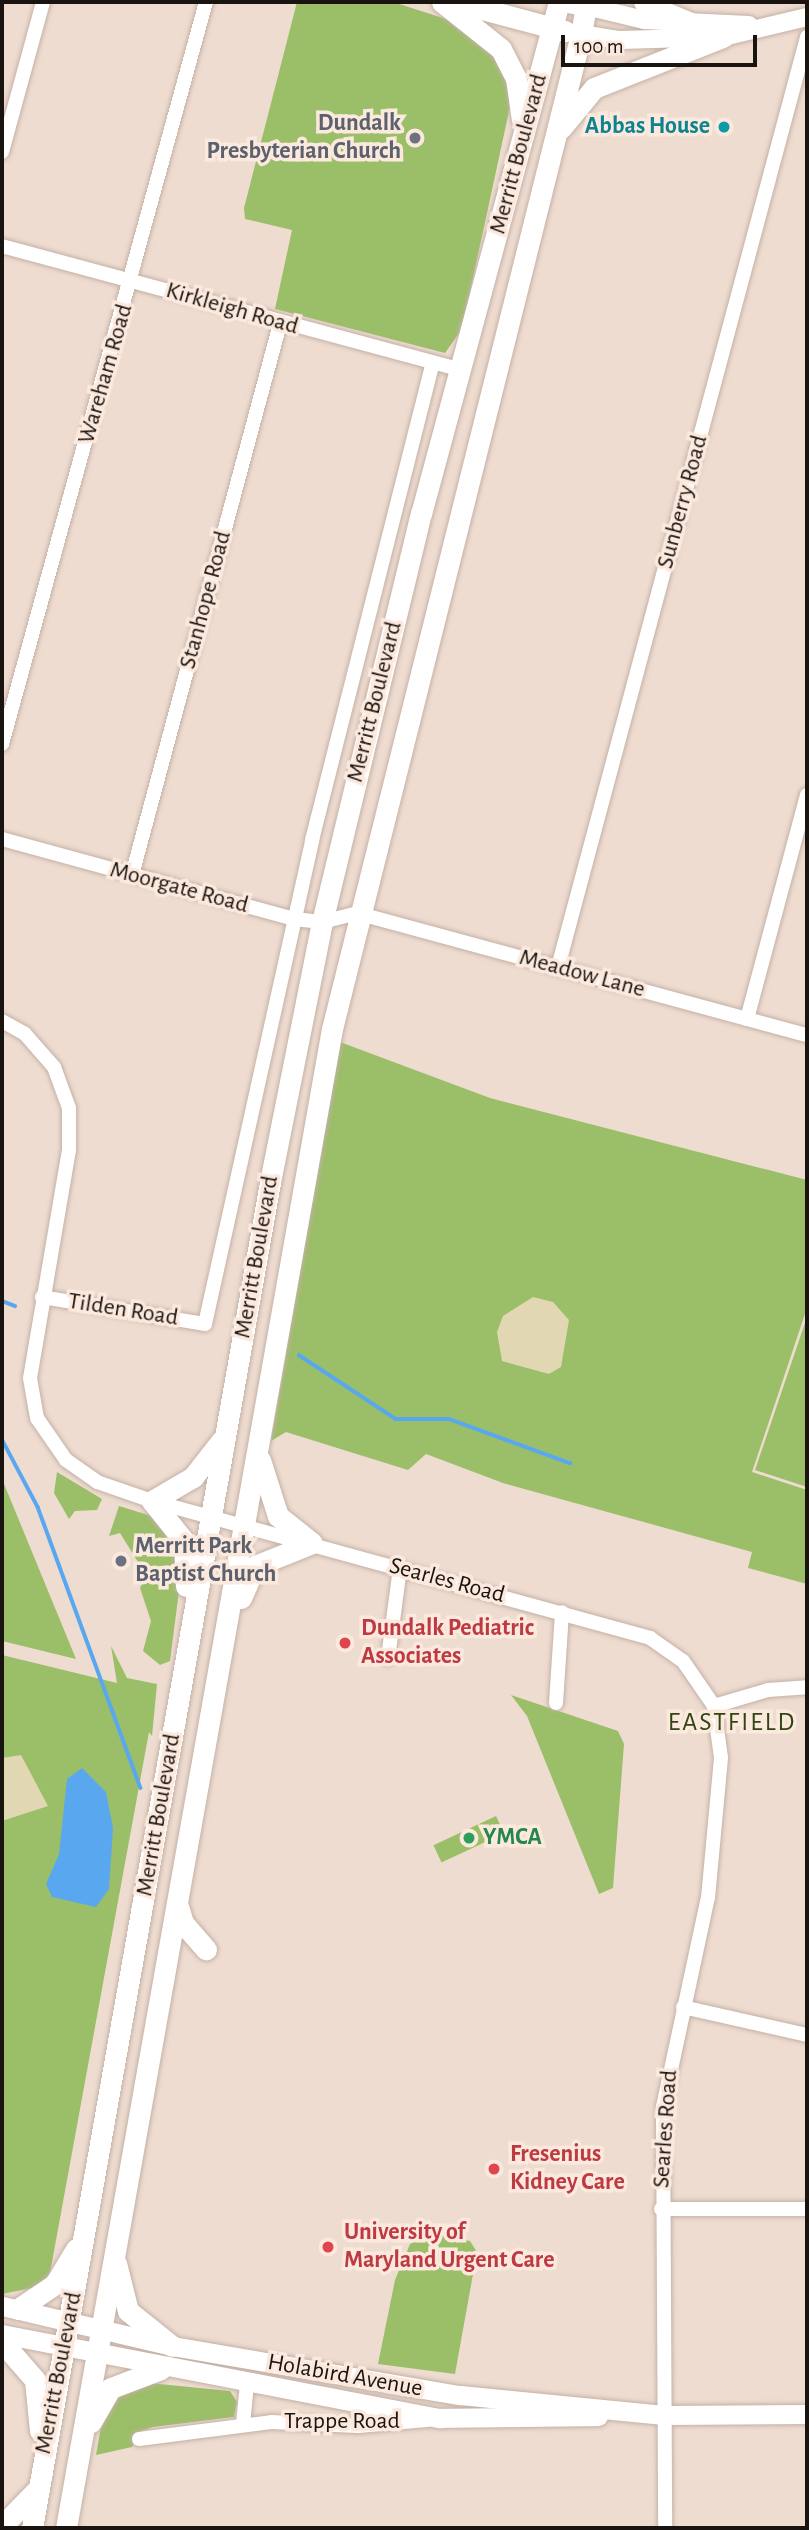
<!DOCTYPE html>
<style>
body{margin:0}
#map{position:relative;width:809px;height:2530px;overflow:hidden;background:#efdcd0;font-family:"Alegreya Sans",sans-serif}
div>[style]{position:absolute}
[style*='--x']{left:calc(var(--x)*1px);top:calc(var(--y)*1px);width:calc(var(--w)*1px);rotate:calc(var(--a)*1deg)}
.green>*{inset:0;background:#9bbe68;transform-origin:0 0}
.sand>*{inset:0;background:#e1d7b2}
.water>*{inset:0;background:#59a8ef}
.stream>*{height:3.5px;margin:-1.75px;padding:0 1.75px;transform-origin:1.75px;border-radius:1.75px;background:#59a8ef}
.roads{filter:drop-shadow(0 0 2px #c4b1a6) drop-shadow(0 0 2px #c4b1a6)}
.minor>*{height:14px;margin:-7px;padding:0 7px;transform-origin:7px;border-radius:7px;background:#fff}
.tertiary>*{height:18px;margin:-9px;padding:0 9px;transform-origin:9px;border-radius:9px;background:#fff}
.secondary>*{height:19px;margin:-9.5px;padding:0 9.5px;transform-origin:9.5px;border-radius:9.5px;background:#fff}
.primary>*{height:21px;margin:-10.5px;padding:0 10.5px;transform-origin:10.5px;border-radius:10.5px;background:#fff}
.dots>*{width:19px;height:19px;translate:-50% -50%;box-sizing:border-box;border:4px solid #fce9de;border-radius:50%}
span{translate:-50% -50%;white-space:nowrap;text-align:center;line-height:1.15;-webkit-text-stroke:7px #fce9de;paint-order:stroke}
.worship-label{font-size:24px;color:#5b616d;font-weight:700}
.right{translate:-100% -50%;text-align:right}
.left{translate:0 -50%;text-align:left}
.culture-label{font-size:24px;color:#0d838f;font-weight:700}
.street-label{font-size:24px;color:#1a1410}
.health-label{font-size:24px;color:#be3a42;font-weight:700}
.leisure-label{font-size:24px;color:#27864d;font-weight:700}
.neighbourhood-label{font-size:26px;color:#304511;letter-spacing:2px}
.frame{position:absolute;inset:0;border:4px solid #1a1410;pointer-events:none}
.scale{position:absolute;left:561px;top:35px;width:196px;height:32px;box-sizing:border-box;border:4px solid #1a1410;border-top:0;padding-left:9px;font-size:21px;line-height:24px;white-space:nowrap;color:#1a1410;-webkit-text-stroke:5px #fce9de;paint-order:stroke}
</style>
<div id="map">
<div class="green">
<div style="clip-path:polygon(297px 2px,393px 2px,474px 28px,514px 88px,462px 329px,445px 353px,275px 309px,292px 230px,245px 219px,244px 208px)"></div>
<div style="clip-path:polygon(340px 1042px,490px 1098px,807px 1180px,807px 1308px,752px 1472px,807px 1490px,807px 1584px,748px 1568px,752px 1552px,503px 1483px,426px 1454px,408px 1470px,286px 1432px,271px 1441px)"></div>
<div style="clip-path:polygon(807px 1317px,807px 1487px,755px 1470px)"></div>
<div style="clip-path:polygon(57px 1472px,102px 1499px,97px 1510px,75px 1511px,69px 1519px,54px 1493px)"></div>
<div style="clip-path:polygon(2px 1479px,76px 1659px,2px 1641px)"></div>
<div style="clip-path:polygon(119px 1506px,161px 1519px,173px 1531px,179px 1591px,170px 1661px,160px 1665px,143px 1651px,151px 1621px,140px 1588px,146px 1575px,120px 1533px,109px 1536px)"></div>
<div style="clip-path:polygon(111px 1646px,127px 1678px,157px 1684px,152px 1736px,149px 1732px,50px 2273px,37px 2287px,2px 2294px,2px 1655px,117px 1683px)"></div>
<div style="clip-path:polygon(511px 1695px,618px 1731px,624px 1744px,613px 1888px,599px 1894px,527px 1716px)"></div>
<div style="left:496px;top:1816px;width:19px;height:69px;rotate:65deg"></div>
<div style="clip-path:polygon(433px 2234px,470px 2241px,477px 2252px,455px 2374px,378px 2364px,395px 2280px,410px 2244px)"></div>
<div style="clip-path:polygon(139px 2382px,230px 2391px,237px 2402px,234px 2417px,153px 2427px,141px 2431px,132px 2447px,96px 2455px,105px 2404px)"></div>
</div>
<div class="sand">
<div style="clip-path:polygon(533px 1297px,553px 1302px,569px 1320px,561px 1367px,549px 1374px,502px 1361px,497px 1332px,503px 1316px)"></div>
<div style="clip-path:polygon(21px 1755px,48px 1806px,2px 1821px,2px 1758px)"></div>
</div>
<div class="water">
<div style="clip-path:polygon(82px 1768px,106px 1792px,113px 1828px,109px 1889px,96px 1907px,52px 1897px,46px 1884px,59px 1854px,67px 1779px)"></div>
</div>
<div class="stream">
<div style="--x:2;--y:1301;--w:14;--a:21"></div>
<div style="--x:299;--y:1355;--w:116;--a:33.4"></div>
<div style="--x:396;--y:1419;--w:53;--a:0"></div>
<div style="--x:449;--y:1419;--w:129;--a:20"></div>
<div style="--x:2;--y:1439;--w:77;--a:62.1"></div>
<div style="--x:38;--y:1507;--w:299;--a:69.9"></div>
</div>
<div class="roads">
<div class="minor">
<div style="--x:2;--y:152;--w:156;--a:-74.7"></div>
<div style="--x:2;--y:246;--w:476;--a:15.1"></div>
<div style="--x:2;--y:744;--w:770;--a:-74.63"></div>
<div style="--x:2;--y:839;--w:303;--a:15.3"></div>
<div style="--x:294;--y:919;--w:28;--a:6"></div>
<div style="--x:322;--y:922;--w:36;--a:-14"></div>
<div style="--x:357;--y:913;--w:466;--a:15.2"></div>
<div style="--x:132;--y:875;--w:571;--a:-74.97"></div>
<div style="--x:558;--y:967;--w:963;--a:-75.01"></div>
<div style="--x:747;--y:1019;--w:232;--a:-75"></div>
<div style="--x:2;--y:1021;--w:26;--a:29"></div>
<div style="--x:25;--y:1034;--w:44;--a:48.7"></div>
<div style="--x:54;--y:1067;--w:44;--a:69.9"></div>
<div style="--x:69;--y:1108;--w:42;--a:90"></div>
<div style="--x:69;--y:1150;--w:231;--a:99.7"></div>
<div style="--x:30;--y:1378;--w:41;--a:80.1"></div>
<div style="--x:37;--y:1418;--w:51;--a:55.4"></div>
<div style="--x:66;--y:1460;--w:38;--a:35"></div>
<div style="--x:97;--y:1482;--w:58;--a:19.1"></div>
<div style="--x:152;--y:1501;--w:517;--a:15.38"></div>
<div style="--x:650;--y:1638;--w:40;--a:34.9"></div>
<div style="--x:683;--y:1661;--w:55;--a:55.4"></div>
<div style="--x:714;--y:1706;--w:52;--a:82.3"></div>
<div style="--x:721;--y:1758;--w:140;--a:95.3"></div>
<div style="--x:708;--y:1897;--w:215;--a:102.1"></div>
<div style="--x:663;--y:2107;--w:421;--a:89.7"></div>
<div style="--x:42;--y:1297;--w:165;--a:9.4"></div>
<div style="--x:205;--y:1324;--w:496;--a:-77.5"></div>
<div style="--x:312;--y:840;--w:492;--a:-75.8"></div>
<div style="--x:388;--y:1658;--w:91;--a:-82.4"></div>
<div style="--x:556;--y:1703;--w:91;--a:-86.2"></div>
<div style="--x:714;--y:1706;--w:56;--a:-16.5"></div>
<div style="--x:768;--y:1690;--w:39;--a:-4"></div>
<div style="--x:683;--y:2007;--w:127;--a:12.7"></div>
<div style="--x:661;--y:2209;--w:146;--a:0"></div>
<div style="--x:243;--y:2424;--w:40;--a:-84.3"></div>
<div style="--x:139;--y:2439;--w:133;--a:-7.3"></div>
<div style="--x:271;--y:2422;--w:87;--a:2.6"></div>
<div style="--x:358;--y:2426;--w:69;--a:-5"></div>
</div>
<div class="tertiary">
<div style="--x:586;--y:6;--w:60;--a:13.6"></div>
<div style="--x:644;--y:20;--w:105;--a:2.7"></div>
<div style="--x:581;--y:34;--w:39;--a:9"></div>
<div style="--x:620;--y:40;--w:103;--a:-1.7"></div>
<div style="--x:723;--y:37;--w:86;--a:-13.4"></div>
</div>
<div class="secondary">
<div style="--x:643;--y:2;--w:52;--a:22.6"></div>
<div style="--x:2;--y:2306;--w:175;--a:13.2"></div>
<div style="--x:172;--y:2346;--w:292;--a:9.7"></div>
<div style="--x:460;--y:2395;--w:205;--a:5.6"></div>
<div style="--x:664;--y:2415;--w:143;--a:-0.4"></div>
<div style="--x:2;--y:2334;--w:446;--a:10.9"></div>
<div style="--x:440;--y:2418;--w:158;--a:-0.7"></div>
</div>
<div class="primary">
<div style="--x:442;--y:2;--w:75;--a:38.5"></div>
<div style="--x:501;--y:49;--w:33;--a:63"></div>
<div style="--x:516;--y:78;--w:42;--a:81.9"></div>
<div style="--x:456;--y:2;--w:113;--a:14.9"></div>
<div style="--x:561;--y:128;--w:52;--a:-50.5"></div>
<div style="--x:594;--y:88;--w:139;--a:-21.6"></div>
<div style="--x:260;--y:1460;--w:59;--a:72.2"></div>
<div style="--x:278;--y:1516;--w:43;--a:38.5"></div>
<div style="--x:186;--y:1586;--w:45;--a:-92.5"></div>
<div style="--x:184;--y:1541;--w:51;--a:-128.7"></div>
<div style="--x:152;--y:1501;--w:48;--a:-30.3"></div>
<div style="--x:193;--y:1477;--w:47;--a:-51.9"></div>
<div style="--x:241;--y:1598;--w:35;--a:-66"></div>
<div style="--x:255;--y:1566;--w:61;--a:-22"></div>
<div style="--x:177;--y:1903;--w:21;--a:73"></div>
<div style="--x:183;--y:1923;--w:35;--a:49"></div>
<div style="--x:116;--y:2263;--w:49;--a:76"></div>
<div style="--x:128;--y:2311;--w:56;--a:38.5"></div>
<div style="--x:18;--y:2309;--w:45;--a:-34"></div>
<div style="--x:55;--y:2284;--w:41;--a:-59"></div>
<div style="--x:2;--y:2342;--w:50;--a:49"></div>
<div style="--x:35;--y:2380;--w:51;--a:84.4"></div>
<div style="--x:91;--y:2422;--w:39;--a:-60"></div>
<div style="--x:111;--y:2388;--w:53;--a:-20.8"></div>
<div style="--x:2;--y:2526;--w:50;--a:-45.8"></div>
<div style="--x:32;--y:2528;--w:1367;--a:-79.97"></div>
<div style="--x:270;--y:1182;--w:265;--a:-78.7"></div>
<div style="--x:322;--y:922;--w:420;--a:-76.4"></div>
<div style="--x:421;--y:514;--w:530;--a:-74.92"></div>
<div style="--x:66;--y:2528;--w:1522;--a:-79.94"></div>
<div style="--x:332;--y:1029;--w:1026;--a:-75.95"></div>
<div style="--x:581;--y:34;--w:28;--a:-80"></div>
<div style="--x:586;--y:6;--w:18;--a:-167"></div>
</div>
</div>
<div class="dots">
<div style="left:724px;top:127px;background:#0f9aa8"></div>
<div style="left:415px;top:138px;background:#6b7280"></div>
<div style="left:121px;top:1561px;background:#6b7280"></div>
<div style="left:345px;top:1643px;background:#e0444e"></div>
<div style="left:469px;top:1838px;background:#2e9e5b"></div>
<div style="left:494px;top:2169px;background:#e0444e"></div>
<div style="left:328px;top:2247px;background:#e0444e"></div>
</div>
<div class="worship-label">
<span class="right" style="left:401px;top:138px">Dundalk<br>Presbyterian Church</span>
<span class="left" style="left:135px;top:1561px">Merritt Park<br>Baptist Church</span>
</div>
<div class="culture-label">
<span class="right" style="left:710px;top:127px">Abbas House</span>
</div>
<div class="street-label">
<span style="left:519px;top:154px;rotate:-75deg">Merritt Boulevard</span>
<span style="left:232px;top:309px;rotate:16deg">Kirkleigh Road</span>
<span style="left:106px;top:374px;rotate:-74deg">Wareham Road</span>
<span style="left:683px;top:502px;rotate:-75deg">Sunberry Road</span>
<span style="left:206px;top:600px;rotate:-75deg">Stanhope Road</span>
<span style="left:375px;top:702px;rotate:-76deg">Merritt Boulevard</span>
<span style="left:179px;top:888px;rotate:15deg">Moorgate Road</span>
<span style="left:582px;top:974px;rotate:15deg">Meadow Lane</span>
<span style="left:257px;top:1257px;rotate:-80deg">Merritt Boulevard</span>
<span style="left:123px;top:1310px;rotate:9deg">Tilden Road</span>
<span style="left:447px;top:1581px;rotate:15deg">Searles Road</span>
<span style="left:159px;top:1815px;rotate:-80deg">Merritt Boulevard</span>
<span style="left:666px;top:2129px;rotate:-86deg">Searles Road</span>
<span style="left:59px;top:2373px;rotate:-79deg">Merritt Boulevard</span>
<span style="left:345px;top:2376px;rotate:10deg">Holabird Avenue</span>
<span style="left:342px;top:2422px">Trappe Road</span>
</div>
<div class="health-label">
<span class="left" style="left:361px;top:1643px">Dundalk Pediatric<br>Associates</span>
<span class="left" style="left:510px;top:2169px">Fresenius<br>Kidney Care</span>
<span class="left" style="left:344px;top:2247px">University of<br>Maryland Urgent Care</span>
</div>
<div class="leisure-label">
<span class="left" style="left:483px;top:1838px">YMCA</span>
</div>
<div class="neighbourhood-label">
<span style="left:732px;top:1723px">EASTFIELD</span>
</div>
<div class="frame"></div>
<div class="scale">100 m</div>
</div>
